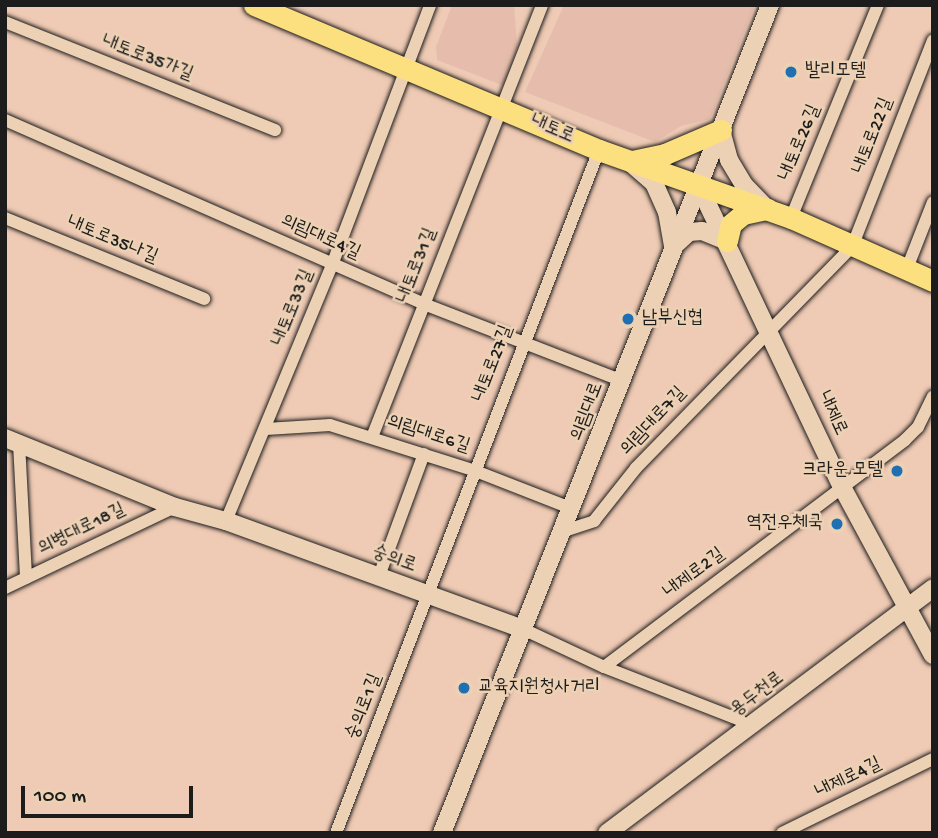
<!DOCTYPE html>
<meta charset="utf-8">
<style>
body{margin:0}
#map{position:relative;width:938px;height:838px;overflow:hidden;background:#efcab4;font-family:"Gochi Hand","Poor Story",sans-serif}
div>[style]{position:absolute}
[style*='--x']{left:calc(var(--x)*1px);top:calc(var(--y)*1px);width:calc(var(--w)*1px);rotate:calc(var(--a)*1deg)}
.built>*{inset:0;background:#e6bdac}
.roads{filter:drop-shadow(0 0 2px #1c1c1c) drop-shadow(0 0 2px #1c1c1c)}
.street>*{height:12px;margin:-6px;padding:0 6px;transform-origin:6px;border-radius:6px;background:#edd1b4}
.secondary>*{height:18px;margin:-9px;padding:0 9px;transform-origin:9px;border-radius:9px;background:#edd1b4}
.primary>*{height:21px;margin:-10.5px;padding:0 10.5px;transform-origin:10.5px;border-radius:10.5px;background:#fce080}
.dots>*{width:19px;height:19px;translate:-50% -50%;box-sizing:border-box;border:4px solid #edd1b4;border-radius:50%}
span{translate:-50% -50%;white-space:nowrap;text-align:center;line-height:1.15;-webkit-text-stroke:5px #edd1b4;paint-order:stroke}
.street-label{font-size:19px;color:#1c1c1c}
.poi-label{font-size:19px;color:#1c1c1c}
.left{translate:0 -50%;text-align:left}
.right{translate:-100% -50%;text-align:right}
.frame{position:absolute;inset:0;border:7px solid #1c1c1c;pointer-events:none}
.scale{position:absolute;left:21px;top:786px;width:172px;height:32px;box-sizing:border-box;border:4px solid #1c1c1c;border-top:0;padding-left:9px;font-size:21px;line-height:24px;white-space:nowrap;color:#1c1c1c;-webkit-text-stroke:5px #edd1b4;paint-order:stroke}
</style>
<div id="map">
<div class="built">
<div style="clip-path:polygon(452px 5px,514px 5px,517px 46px,507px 87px,437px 60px,436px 47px)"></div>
<div style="clip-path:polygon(564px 5px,755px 5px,710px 119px,681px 126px,655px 142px,525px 92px)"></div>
</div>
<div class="roads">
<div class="street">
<div style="--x:5;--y:22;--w:291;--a:21.8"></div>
<div style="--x:5;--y:120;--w:458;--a:23.7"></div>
<div style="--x:424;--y:304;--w:213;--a:21.2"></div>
<div style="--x:5;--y:218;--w:215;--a:22.1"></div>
<div style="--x:791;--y:218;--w:230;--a:-67.8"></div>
<div style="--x:906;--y:271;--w:74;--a:-68.6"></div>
<div style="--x:266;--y:429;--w:64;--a:-3.6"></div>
<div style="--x:330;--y:425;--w:150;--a:17.5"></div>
<div style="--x:473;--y:470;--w:107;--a:21.3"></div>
<div style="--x:372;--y:437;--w:464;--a:-68.5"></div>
<div style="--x:19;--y:443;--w:135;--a:87"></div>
<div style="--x:226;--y:521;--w:277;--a:-67.5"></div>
<div style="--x:332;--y:265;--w:278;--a:-69.3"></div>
<div style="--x:564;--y:531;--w:32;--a:-18"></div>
<div style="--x:594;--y:521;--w:68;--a:-51.6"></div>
<div style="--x:636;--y:468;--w:309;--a:-45.7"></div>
<div style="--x:852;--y:247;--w:222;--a:-68.6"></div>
<div style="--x:379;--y:576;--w:130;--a:-69.8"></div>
<div style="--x:5;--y:588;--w:188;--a:-25.5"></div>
<div style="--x:523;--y:629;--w:89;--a:25.1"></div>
<div style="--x:604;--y:667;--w:146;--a:21.3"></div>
<div style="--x:740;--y:720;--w:12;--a:59"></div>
<div style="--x:604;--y:667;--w:377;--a:-37"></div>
<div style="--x:905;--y:440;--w:18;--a:-45"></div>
<div style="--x:918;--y:427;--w:34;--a:-64"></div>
<div style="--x:336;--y:833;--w:732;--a:-68.94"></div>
<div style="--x:782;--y:833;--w:168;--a:-26.1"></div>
</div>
<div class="secondary">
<div style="--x:721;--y:130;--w:31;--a:75"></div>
<div style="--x:729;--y:160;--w:29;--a:59"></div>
<div style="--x:744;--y:185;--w:33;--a:46"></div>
<div style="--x:632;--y:164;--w:29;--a:41"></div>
<div style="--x:654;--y:183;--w:32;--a:66"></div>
<div style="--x:667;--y:212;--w:34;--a:80"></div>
<div style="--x:699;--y:186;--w:333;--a:64.6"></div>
<div style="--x:842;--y:487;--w:191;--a:61.6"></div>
<div style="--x:674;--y:246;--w:21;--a:-43"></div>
<div style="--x:689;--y:232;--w:13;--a:-4"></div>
<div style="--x:702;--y:231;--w:27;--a:22"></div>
<div style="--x:5;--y:438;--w:183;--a:22.1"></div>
<div style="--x:175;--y:507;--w:53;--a:15.4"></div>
<div style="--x:226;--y:521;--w:316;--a:20"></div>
<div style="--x:442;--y:833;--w:891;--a:-68.39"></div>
<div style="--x:607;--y:833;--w:408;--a:-36.9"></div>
</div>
<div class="primary">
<div style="--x:254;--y:5;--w:374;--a:22.8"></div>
<div style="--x:599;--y:150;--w:204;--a:19.5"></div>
<div style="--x:791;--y:218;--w:155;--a:23.9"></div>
<div style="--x:632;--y:161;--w:34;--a:-12"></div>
<div style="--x:665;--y:154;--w:61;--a:-23.2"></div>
<div style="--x:727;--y:241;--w:17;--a:-77"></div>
<div style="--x:731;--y:224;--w:16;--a:-40"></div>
<div style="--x:743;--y:214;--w:25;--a:-12"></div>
</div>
</div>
<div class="dots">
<div style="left:791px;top:72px;background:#1f6fb2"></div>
<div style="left:628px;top:319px;background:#1f6fb2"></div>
<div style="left:897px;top:471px;background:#1f6fb2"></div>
<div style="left:837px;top:524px;background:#1f6fb2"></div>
<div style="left:464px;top:688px;background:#1f6fb2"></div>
</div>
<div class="street-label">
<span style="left:147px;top:59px;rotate:21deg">내토로35가길</span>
<span style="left:552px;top:130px;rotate:23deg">내토로</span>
<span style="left:874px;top:136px;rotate:-69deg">내토로22길</span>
<span style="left:801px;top:143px;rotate:-68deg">내토로26길</span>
<span style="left:320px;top:238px;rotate:24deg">의림대로4길</span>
<span style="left:112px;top:241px;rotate:22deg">내토로35나길</span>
<span style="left:418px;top:266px;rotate:-69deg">내토로31길</span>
<span style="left:294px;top:308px;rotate:-68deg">내토로33길</span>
<span style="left:494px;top:364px;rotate:-69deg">내토로27길</span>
<span style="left:588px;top:412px;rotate:-69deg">의림대로</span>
<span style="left:831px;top:414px;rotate:65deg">내제로</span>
<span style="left:654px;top:422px;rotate:-47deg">의림대로7길</span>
<span style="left:428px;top:435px;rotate:18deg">의림대로6길</span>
<span style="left:82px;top:530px;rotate:-26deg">의병대로18길</span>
<span style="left:394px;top:560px;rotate:20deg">숭의로</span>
<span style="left:695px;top:574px;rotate:-37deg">내제로2길</span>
<span style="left:758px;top:695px;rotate:-37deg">용두천로</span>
<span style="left:365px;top:707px;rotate:-69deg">숭의로1길</span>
<span style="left:849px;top:779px;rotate:-26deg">내제로4길</span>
</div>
<div class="poi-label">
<span class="left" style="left:805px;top:72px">발리모텔</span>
<span class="left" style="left:642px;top:319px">남부신협</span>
<span class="right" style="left:883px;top:471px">크라운 모텔</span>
<span class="right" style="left:823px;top:524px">역전우체국</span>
<span class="left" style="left:478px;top:688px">교육지원청사거리</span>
</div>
<div class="frame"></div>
<div class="scale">100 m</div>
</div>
